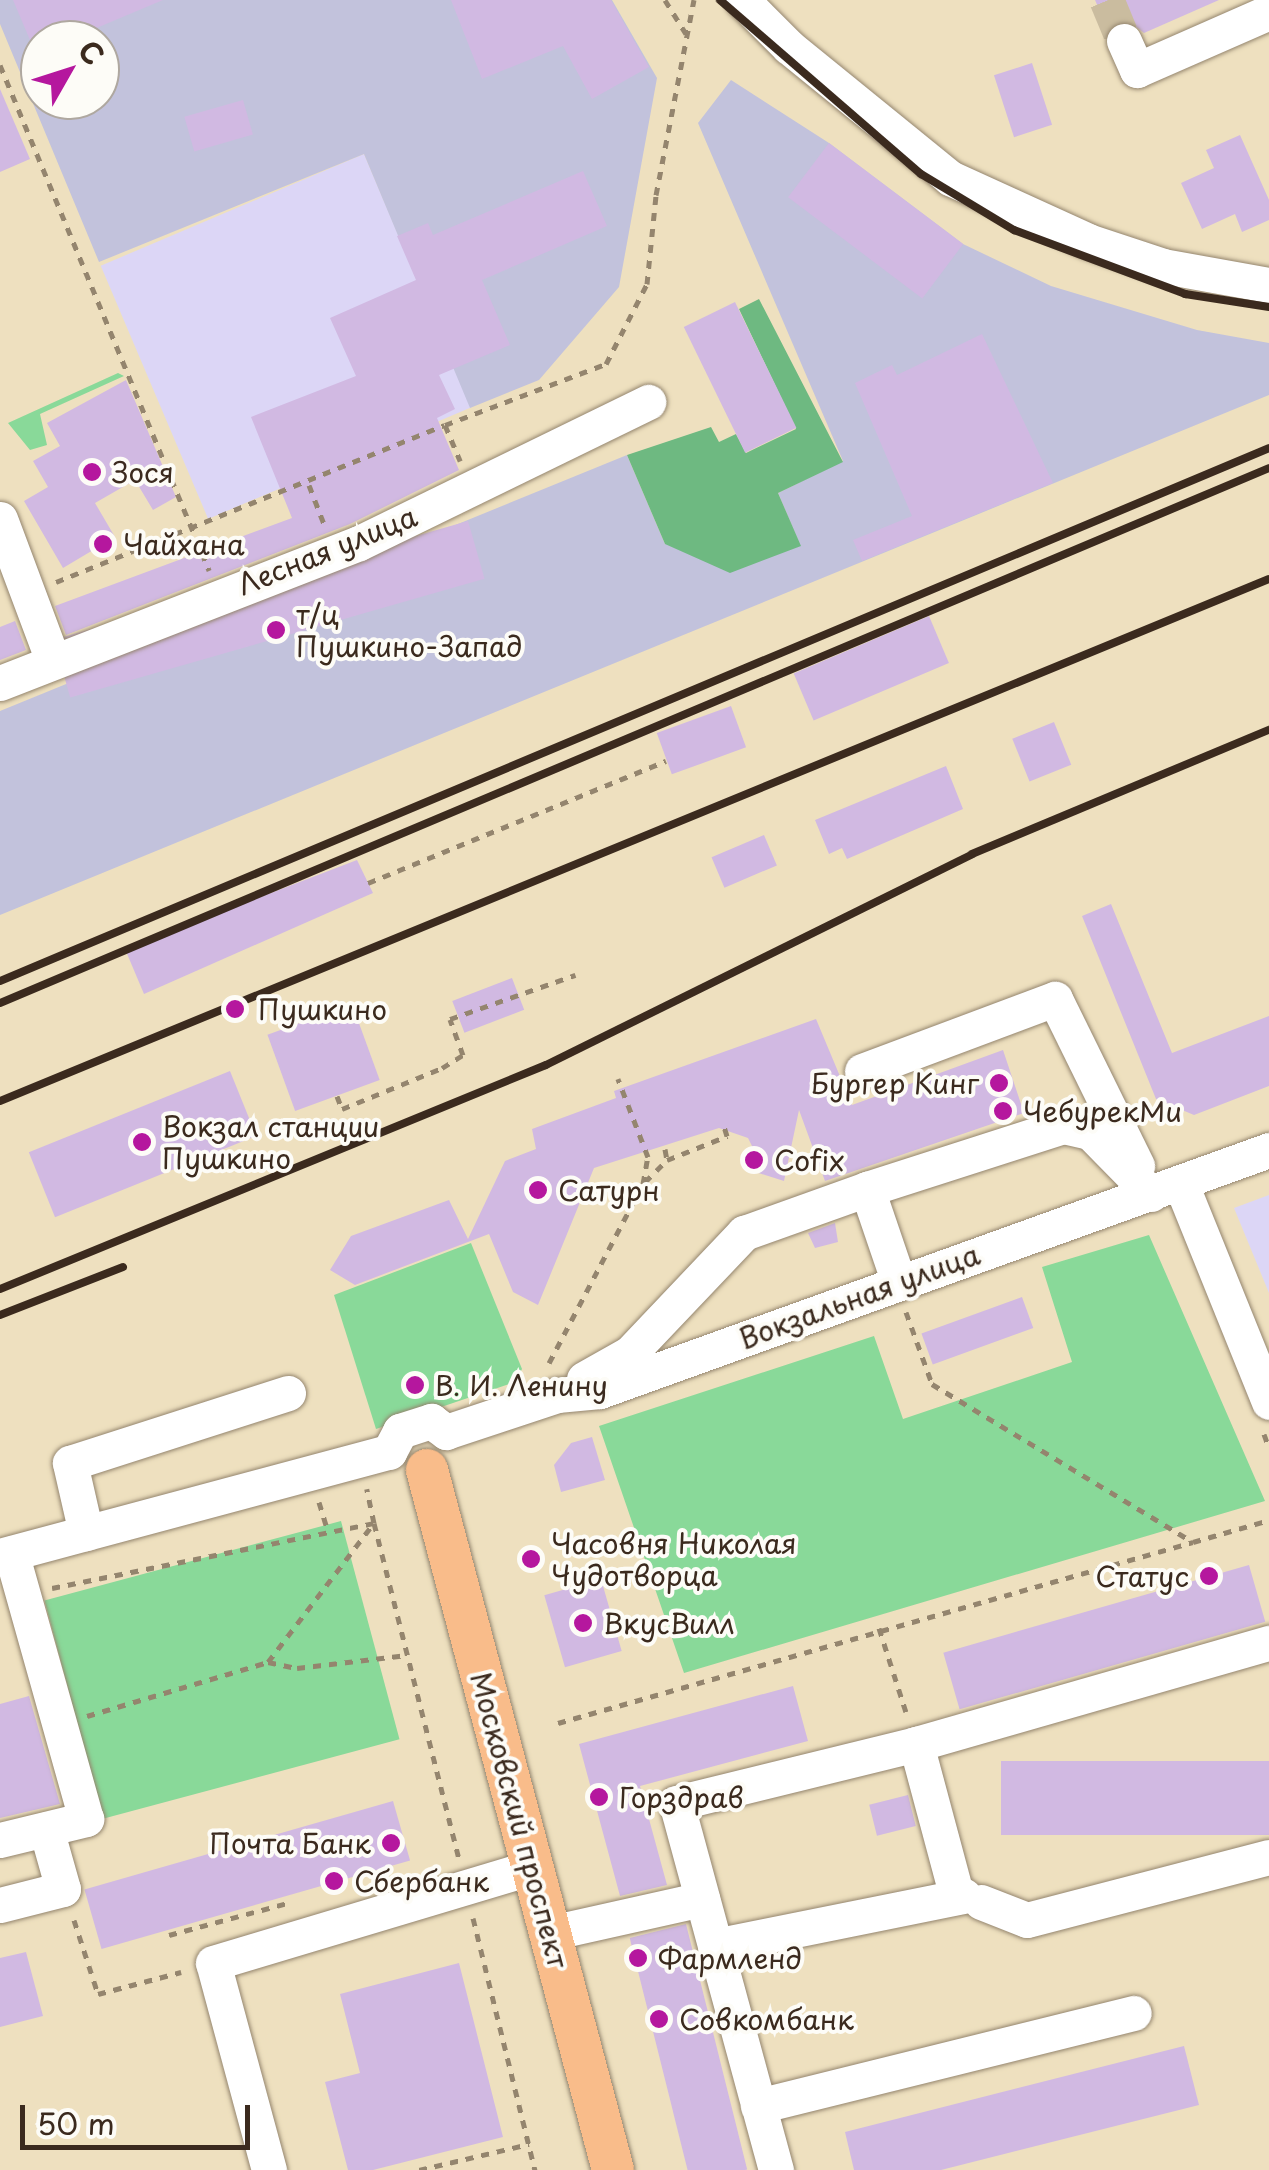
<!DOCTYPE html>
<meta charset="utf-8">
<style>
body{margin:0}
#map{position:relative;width:1269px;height:2170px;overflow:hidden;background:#eee0bf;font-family:"Playpen Sans",sans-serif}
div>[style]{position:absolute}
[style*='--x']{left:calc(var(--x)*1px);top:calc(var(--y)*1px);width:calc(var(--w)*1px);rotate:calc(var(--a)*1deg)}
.built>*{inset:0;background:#dcd6f6;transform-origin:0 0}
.industrial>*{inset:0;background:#c2c2dc}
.green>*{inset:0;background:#89d999;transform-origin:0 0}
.forest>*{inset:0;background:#6eb981}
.building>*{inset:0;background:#d1b9e2;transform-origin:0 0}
.minor-tunnel>*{height:35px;margin-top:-17.5px;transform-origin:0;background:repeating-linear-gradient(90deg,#cabc9f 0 35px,transparent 0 53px)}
.path>*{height:5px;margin-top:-2.5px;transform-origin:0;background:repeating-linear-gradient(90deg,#94856e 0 8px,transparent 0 16px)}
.roads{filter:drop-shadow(0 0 2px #94856e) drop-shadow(0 0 2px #94856e)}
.minor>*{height:35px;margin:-17.5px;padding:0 17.5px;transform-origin:17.5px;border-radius:17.5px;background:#fff}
.major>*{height:42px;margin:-21px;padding:0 21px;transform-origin:21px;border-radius:21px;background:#f9bc8a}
.rail>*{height:8px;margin:-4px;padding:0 4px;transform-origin:4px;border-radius:4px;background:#3b2a1e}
.dots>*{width:28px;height:28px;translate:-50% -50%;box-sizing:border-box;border:5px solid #fdfcf7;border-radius:50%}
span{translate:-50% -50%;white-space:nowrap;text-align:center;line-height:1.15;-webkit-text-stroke:8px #fdfcf7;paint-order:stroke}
.poi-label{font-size:28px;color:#3b2a1e}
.left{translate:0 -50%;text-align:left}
.right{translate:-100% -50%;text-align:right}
.street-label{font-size:28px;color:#3b2a1e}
.north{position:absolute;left:20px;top:20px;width:100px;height:100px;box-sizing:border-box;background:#fdfcf7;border:2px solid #afa8a0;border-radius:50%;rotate:51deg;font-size:28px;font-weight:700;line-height:40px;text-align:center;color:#3b2a1e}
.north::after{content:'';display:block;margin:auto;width:35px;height:45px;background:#b5179e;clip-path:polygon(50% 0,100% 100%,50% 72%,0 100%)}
.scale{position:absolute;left:20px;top:2105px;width:230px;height:45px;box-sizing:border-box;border:5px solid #3b2a1e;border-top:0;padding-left:12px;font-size:30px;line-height:35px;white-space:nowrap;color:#3b2a1e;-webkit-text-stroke:8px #fdfcf7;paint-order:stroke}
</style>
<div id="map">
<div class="built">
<div style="left:364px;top:154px;width:275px;height:286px;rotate:67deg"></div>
<div style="clip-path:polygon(1269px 1195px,1269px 1293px,1234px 1208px)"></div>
</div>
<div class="industrial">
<div style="clip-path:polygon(evenodd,0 0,612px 0,657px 78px,619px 287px,539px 380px,470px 408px,364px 154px,99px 262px,0 24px,0 0,40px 40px,100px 40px,100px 100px,40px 100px,40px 40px)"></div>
<div style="clip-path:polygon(731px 80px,829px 143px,963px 244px,1051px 286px,1197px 330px,1269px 343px,1269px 395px,0 915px,0 711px,627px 455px,665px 544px,800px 545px,778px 493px,843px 461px,698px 123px)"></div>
</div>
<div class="green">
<div style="clip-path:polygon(118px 373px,124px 376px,40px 414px,47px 445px,30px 450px,8px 423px)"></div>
<div style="clip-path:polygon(1149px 1235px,1265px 1501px,684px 1673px,599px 1426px,874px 1336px,903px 1419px,1072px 1362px,1042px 1267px)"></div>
<div style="clip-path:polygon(471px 1243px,522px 1369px,515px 1382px,376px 1429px,334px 1295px)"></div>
<div style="left:341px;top:1521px;width:226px;height:307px;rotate:75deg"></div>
</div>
<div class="forest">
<div style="clip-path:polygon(759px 299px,843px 462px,778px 493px,801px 546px,730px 573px,665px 544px,627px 455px,711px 427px,719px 442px,736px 434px,746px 453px,796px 429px,739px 309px)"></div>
</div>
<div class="building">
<div style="clip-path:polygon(13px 0,163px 0,68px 40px,30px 40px)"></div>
<div style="clip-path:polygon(451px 0,611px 0,649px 67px,592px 99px,563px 46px,482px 79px)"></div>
<div style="clip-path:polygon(1095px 0,1219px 0,1144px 33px,1127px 20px,1107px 28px)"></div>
<div style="left:1032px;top:63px;width:65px;height:40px;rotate:72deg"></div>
<div style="clip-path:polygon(0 89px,30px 159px,0 172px)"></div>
<div style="left:243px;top:100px;width:36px;height:61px;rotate:74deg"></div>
<div style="clip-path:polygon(1240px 135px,1269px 200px,1269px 220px,1242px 232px,1235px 214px,1202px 229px,1181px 183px,1214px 168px,1206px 150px)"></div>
<div style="left:829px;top:143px;width:168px;height:68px;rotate:37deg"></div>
<div style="clip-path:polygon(583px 171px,607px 226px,482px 280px,510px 345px,439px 375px,455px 409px,437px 418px,459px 470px,350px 524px,66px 635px,55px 606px,292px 518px,251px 417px,356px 376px,330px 318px,416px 280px,397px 236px,428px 223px,433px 235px)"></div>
<div style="left:735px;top:302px;width:140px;height:57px;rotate:64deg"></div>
<div style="clip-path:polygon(982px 334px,1053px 483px,862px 561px,853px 540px,912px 516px,855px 383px,892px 365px,897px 375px)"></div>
<div style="clip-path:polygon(126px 380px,176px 497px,153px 510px,135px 480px,95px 503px,115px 537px,63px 568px,24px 501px,48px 487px,33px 461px,60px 446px,47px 423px)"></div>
<div style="left:468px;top:521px;width:60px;height:431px;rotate:74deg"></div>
<div style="left:929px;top:616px;width:51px;height:147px;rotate:67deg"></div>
<div style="clip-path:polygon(15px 621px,26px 650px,0 660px,0 627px)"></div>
<div style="left:731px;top:706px;width:44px;height:79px;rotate:70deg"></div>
<div style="left:1054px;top:722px;width:46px;height:45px;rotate:68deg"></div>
<div style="clip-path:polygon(946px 766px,963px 809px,847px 859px,842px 848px,829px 854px,815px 820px)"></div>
<div style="left:764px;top:835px;width:33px;height:57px;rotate:67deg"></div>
<div style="clip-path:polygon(357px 860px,373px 893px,144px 994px,125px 949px)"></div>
<div style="clip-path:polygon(1111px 904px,1172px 1053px,1269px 1016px,1269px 1086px,1194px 1115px,1156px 1099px,1082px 916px)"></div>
<div style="left:512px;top:978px;width:34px;height:64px;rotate:69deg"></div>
<div style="left:352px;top:1004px;width:81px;height:90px;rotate:70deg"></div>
<div style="clip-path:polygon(816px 1019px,852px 1105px,1003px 1050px,1024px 1113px,825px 1181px,799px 1110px,784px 1181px,746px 1169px,752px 1146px,748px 1138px,719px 1128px,594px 1168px,538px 1305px,513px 1292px,489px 1234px,355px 1285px,330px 1270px,351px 1236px,449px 1200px,468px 1239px,505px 1161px,536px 1149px,532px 1129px,616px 1098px,614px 1091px)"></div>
<div style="left:230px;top:1071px;width:70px;height:217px;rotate:68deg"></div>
<div style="clip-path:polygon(835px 1223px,838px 1242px,815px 1248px,808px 1233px)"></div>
<div style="left:1022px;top:1297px;width:33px;height:107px;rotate:70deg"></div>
<div style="clip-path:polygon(592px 1437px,605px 1480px,561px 1492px,554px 1465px,571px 1443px)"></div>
<div style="left:1249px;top:1565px;width:59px;height:318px;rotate:74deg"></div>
<div style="left:601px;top:1579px;width:75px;height:59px;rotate:74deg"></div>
<div style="clip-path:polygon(793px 1686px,808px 1741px,640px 1786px,667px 1885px,620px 1896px,579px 1744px)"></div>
<div style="clip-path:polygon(29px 1696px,60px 1804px,0 1818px,0 1704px)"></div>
<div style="left:1269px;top:1761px;width:74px;height:268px;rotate:90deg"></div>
<div style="left:908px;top:1795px;width:32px;height:40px;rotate:76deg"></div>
<div style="left:393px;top:1801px;width:62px;height:321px;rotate:74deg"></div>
<div style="left:686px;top:1924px;width:253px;height:58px;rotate:76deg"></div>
<div style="clip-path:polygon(26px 1952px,43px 2016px,0 2027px,0 1958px)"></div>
<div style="clip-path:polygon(459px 1963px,503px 2137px,373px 2170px,348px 2170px,325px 2082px,360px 2073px,340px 1994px)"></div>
<div style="clip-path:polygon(1184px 2046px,1199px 2105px,941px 2170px,854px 2170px,845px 2132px)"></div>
</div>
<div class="minor-tunnel">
<div style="--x:1107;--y:0;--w:44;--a:67.5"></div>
</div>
<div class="path">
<div style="--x:665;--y:0;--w:44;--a:58.1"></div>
<div style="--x:0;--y:65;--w:547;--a:67.52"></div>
<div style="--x:445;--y:425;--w:172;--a:-20.8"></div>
<div style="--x:606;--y:364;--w:90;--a:-62.9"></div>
<div style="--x:647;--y:284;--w:89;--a:-84.2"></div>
<div style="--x:656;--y:195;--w:199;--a:-79"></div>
<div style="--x:309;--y:485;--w:42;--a:69"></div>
<div style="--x:56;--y:582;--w:419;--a:-22"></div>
<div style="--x:445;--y:425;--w:39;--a:67"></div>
<div style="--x:368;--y:883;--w:322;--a:-22.3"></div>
<div style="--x:337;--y:1096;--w:14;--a:69"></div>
<div style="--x:342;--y:1109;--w:108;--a:-22.3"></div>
<div style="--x:442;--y:1068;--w:25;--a:-32"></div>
<div style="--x:463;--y:1055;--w:38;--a:-110"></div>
<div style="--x:450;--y:1019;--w:133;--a:-19.4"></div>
<div style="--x:665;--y:1149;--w:11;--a:80"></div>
<div style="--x:645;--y:1182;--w:31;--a:-45"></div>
<div style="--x:667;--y:1160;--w:65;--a:-21.8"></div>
<div style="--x:727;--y:1136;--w:10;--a:-107"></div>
<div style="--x:906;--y:1312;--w:77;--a:70.1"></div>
<div style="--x:932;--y:1384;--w:305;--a:31.2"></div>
<div style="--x:1193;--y:1542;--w:79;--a:-16.1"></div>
<div style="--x:549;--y:1363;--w:202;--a:-62.3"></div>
<div style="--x:643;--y:1184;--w:27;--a:-80"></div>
<div style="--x:648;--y:1157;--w:84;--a:-111"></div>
<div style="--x:1264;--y:1434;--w:15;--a:70"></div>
<div style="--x:319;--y:1502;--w:31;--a:73"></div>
<div style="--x:52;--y:1588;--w:328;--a:-11.4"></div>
<div style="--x:374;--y:1523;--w:347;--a:75.8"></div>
<div style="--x:879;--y:1628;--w:88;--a:72.2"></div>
<div style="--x:268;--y:1662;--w:30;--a:12"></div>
<div style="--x:297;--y:1668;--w:111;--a:-6.7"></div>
<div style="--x:87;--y:1716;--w:189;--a:-16.6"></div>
<div style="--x:268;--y:1662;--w:175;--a:-52.7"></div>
<div style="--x:374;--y:1523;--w:35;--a:-102"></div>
<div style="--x:558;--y:1723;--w:660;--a:-15.91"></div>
<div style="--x:473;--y:1918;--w:260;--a:76.2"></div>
<div style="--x:74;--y:1920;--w:78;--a:72"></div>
<div style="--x:98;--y:1994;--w:86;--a:-14.8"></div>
<div style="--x:169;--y:1935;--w:126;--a:-15.1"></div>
<div style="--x:419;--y:2170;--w:113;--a:-13.3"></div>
</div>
<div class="roads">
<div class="minor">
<div style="--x:742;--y:0;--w:66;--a:45"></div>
<div style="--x:789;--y:47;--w:208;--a:39.1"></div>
<div style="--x:950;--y:178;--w:152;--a:24.5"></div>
<div style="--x:1088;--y:241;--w:79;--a:18.4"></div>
<div style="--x:1163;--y:266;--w:108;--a:10.2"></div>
<div style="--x:1124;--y:41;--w:32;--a:66"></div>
<div style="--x:1137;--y:70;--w:144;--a:-23.7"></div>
<div style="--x:0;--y:519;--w:152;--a:69.5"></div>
<div style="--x:0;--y:683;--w:385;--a:-21.3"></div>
<div style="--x:359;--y:543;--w:322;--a:-26"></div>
<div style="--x:862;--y:1071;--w:206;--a:-20.5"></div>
<div style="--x:1055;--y:999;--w:186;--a:63.8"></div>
<div style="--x:1181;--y:1184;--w:235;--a:68"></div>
<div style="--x:867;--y:1189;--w:96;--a:71.2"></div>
<div style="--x:584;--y:1379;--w:53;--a:-29.5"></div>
<div style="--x:630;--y:1353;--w:166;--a:-46.5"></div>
<div style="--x:744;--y:1233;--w:131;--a:-19.7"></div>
<div style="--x:867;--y:1189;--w:206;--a:-17.8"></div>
<div style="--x:1063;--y:1126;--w:28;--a:13"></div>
<div style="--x:1090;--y:1132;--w:87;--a:45.5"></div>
<div style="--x:446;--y:1432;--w:117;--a:-18.4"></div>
<div style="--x:557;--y:1395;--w:43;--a:-5.3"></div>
<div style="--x:600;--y:1391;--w:711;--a:-19.81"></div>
<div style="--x:86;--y:1533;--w:72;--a:-102.9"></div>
<div style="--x:70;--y:1463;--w:229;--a:-17.8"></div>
<div style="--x:0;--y:1556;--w:403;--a:-15"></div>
<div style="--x:389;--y:1452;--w:24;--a:-62"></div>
<div style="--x:400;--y:1431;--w:33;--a:-18"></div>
<div style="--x:431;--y:1421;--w:19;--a:36"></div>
<div style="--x:916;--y:1744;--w:367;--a:-16"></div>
<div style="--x:0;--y:1840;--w:89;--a:-13.7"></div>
<div style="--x:86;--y:1819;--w:276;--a:-105.7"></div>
<div style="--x:981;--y:1902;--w:49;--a:21.4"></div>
<div style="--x:1027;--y:1920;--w:250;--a:-14.6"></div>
<div style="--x:0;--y:1905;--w:65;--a:-14.3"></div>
<div style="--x:63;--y:1889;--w:62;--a:-105.8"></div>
<div style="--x:550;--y:1933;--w:156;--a:-12.6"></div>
<div style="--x:715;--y:1946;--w:254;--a:-11.4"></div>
<div style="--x:758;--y:2106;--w:387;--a:-13.9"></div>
<div style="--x:269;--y:2170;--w:214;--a:-105.1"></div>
<div style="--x:213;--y:1963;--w:334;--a:-16.7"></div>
<div style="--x:776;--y:2170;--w:380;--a:-105.2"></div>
<div style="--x:676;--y:1803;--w:247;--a:-13.8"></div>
<div style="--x:916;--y:1744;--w:158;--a:75"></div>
</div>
<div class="major">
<div style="--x:427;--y:1470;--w:724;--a:75.12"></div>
</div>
</div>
<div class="rail">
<div style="--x:720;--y:0;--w:266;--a:40.9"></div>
<div style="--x:921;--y:174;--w:109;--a:31.1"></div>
<div style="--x:1014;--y:230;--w:183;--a:20.5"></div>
<div style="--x:1185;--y:294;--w:85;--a:8.8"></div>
<div style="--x:0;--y:981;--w:1376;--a:-22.78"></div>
<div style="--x:0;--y:1003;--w:1377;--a:-22.86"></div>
<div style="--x:0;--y:1101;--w:1372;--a:-22.36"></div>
<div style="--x:0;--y:1289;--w:590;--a:-22.31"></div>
<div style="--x:546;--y:1065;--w:475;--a:-26.3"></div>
<div style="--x:972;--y:854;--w:322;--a:-22.7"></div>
<div style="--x:0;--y:1315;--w:132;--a:-21.3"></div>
</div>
<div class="dots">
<div style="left:92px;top:472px;background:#b5179e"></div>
<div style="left:103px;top:544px;background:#b5179e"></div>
<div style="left:276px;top:630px;background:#b5179e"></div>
<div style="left:235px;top:1009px;background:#b5179e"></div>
<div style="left:999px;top:1083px;background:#b5179e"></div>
<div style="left:1003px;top:1111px;background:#b5179e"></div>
<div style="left:142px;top:1142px;background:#b5179e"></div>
<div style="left:754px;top:1160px;background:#b5179e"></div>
<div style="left:538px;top:1190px;background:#b5179e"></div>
<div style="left:415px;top:1385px;background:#b5179e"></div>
<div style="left:531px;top:1559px;background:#b5179e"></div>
<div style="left:1209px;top:1576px;background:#b5179e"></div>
<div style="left:583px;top:1623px;background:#b5179e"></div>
<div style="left:599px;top:1797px;background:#b5179e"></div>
<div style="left:391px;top:1843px;background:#b5179e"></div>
<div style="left:334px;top:1881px;background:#b5179e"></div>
<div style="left:638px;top:1958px;background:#b5179e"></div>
<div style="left:659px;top:2019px;background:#b5179e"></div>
</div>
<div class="poi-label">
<span class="left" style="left:112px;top:472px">Зося</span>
<span class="left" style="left:123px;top:544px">Чайхана</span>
<span class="left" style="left:296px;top:630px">т/ц<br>Пушкино-Запад</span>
<span class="left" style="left:258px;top:1009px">Пушкино</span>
<span class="right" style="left:979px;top:1083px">Бургер Кинг</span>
<span class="left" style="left:1023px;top:1111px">ЧебурекМи</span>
<span class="left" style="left:162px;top:1142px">Вокзал станции<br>Пушкино</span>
<span class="left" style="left:774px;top:1160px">Cofix</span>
<span class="left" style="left:558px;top:1190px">Сатурн</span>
<span class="left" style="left:435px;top:1385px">В. И. Ленину</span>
<span class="left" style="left:551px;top:1559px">Часовня Николая<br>Чудотворца</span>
<span class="right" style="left:1189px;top:1576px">Статус</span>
<span class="left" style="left:603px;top:1623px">ВкусВилл</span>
<span class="left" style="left:619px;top:1797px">Горздрав</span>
<span class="right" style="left:371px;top:1843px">Почта Банк</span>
<span class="left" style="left:354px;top:1881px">Сбербанк</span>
<span class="left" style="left:658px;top:1958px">Фармленд</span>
<span class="left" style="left:679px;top:2019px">Совкомбанк</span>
</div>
<div class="street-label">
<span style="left:327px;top:550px;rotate:-22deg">Лесная улица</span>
<span style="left:859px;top:1296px;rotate:-20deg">Вокзальная улица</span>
<span style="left:520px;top:1820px;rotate:75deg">Московский проспект</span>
</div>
<div class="north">С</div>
<div class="scale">50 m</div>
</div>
